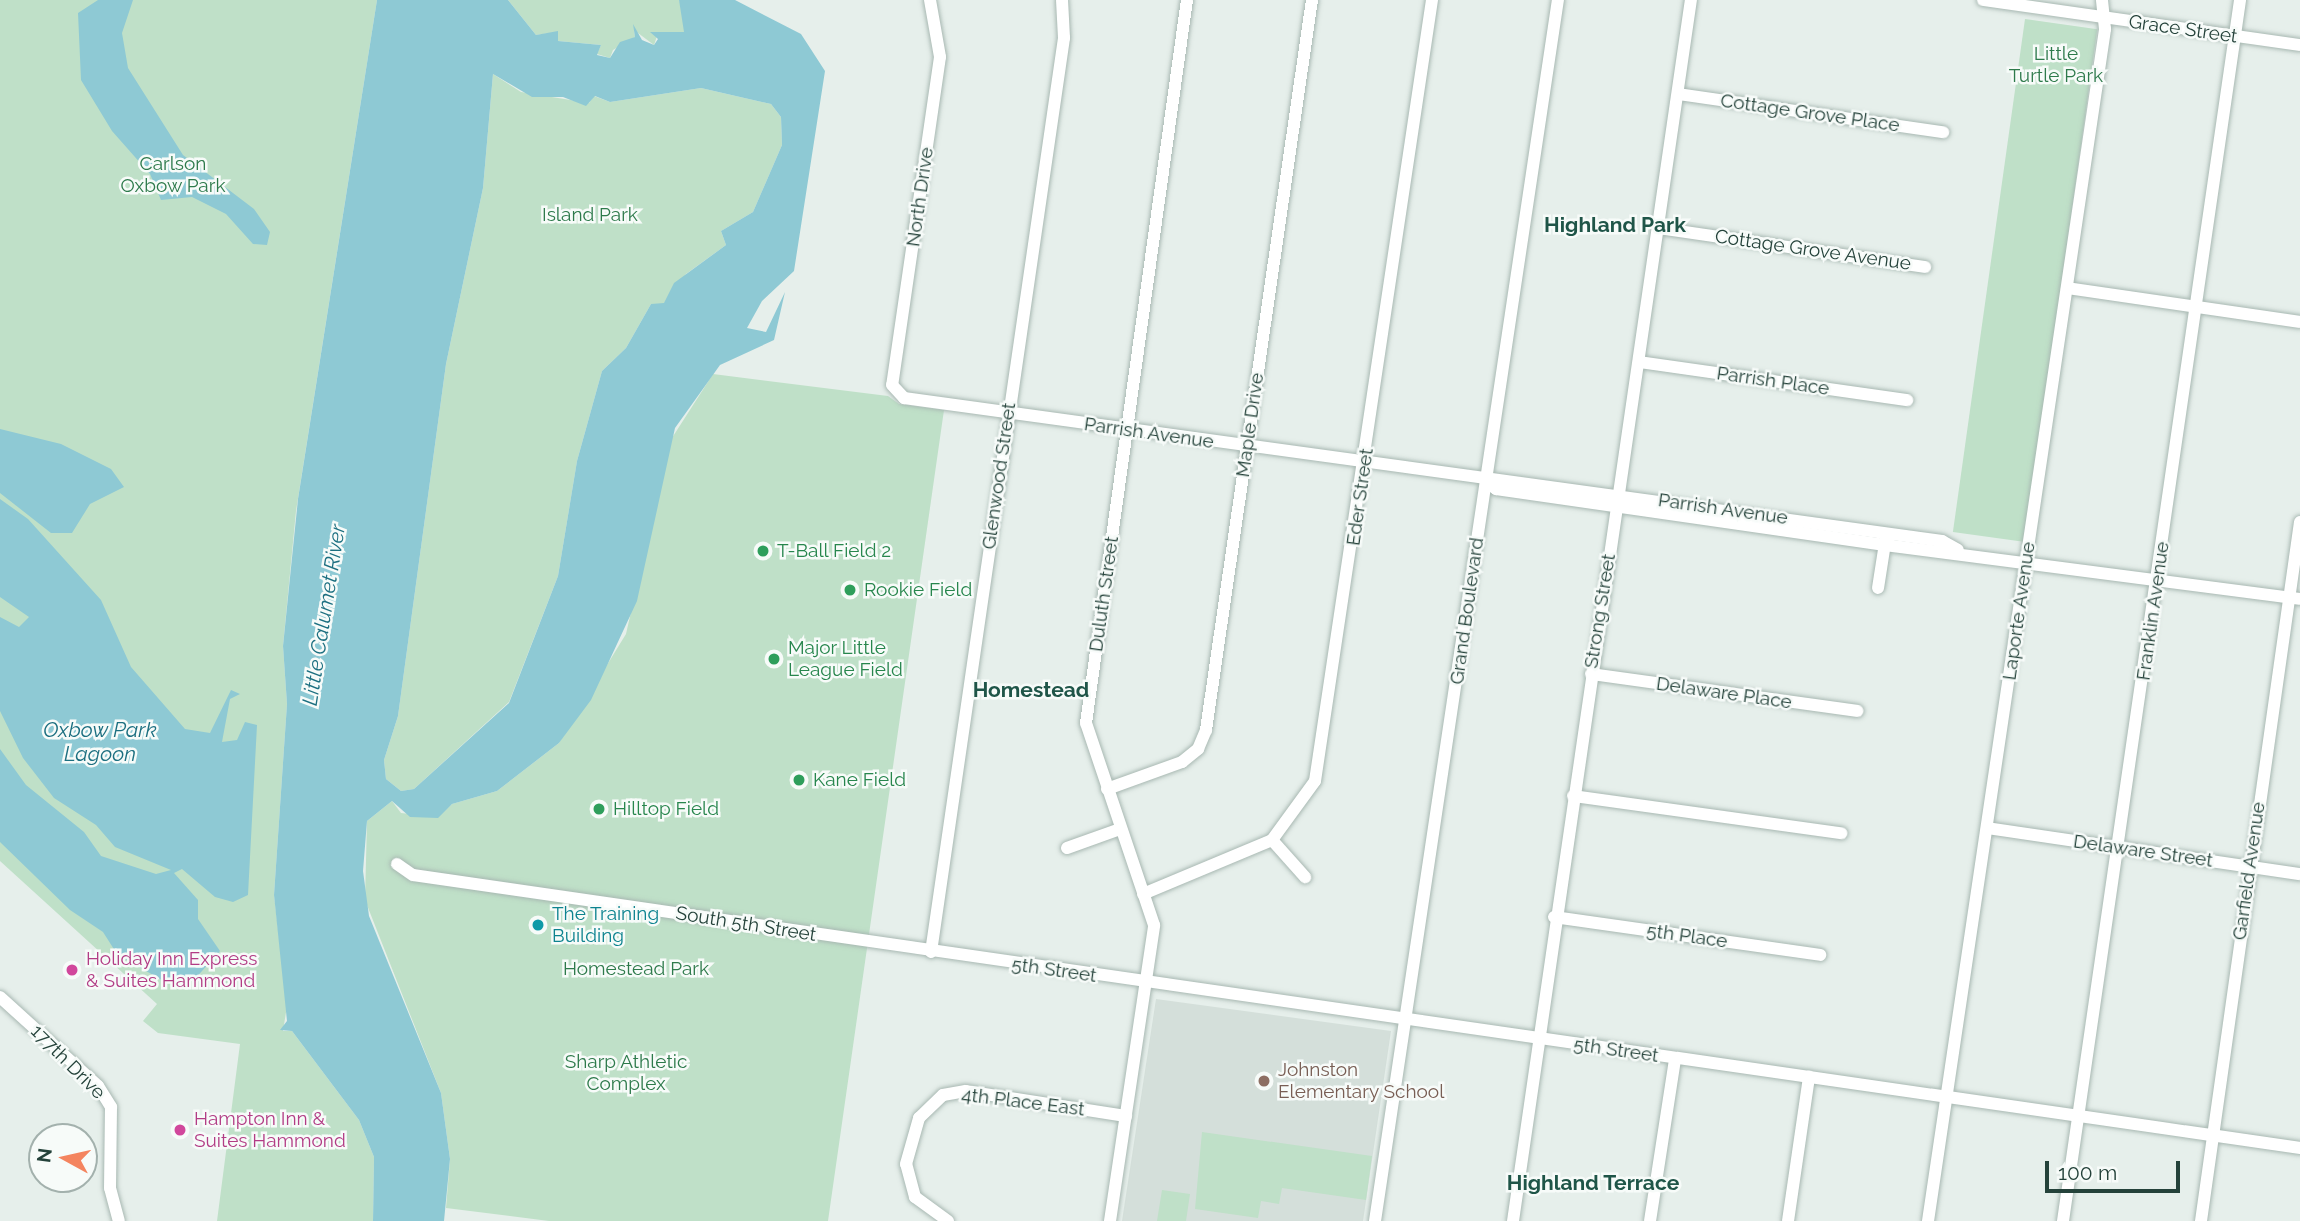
<!DOCTYPE html>
<style>
body{margin:0}
#map{position:relative;width:2300px;height:1221px;overflow:hidden;background:#e6efeb;font-family:Raleway,sans-serif}
div>[style]{position:absolute}
[style*='--x']{left:calc(var(--x)*1px);top:calc(var(--y)*1px);width:calc(var(--w)*1px);rotate:calc(var(--a)*1deg)}
.built>*{inset:0;background:#d4dfda}
.green>*{inset:0;background:#bfe0c8;transform-origin:0 0}
.water>*{inset:0;background:#8ec9d4}
.roads{filter:drop-shadow(0 0 2px #a8b8b2) drop-shadow(0 0 2px #a8b8b2)}
.minor>*{height:12px;margin:-6px;padding:0 6px;transform-origin:6px;border-radius:6px;background:#fff}
.dots>*{width:19px;height:19px;translate:-50% -50%;box-sizing:border-box;border:4px solid #f7fbf9;border-radius:50%}
span{translate:-50% -50%;white-space:nowrap;text-align:center;line-height:1.15;-webkit-text-stroke:5px #f7fbf9;paint-order:stroke}
.street-label{font-size:19px;color:#24423a}
.park-label{font-size:19px;color:#2d7a4b}
.leisure-label{font-size:19px;color:#27864d}
.left{translate:0 -50%;text-align:left}
.culture-label{font-size:19px;color:#0d838f}
.hotel-label{font-size:19px;color:#b23c85}
.education-label{font-size:19px;color:#785e54}
.neighbourhood-label{font-size:21px;color:#1f5548;font-weight:700}
.water-label{font-size:21px;color:#1c6f80;font-style:italic}
.north{position:absolute;left:28px;top:1123px;width:70px;height:70px;box-sizing:border-box;background:#f7fbf9;border:2px solid #a3b1ad;border-radius:50%;rotate:278deg;font-size:19px;font-weight:700;line-height:28px;text-align:center;color:#24423a}
.north::after{content:'';display:block;margin:auto;width:24px;height:32px;background:#f4845f;clip-path:polygon(50% 0,100% 100%,50% 72%,0 100%)}
.scale{position:absolute;left:2045px;top:1161px;width:135px;height:32px;box-sizing:border-box;border:4px solid #24423a;border-top:0;padding-left:9px;font-size:21px;line-height:24px;white-space:nowrap;color:#24423a;-webkit-text-stroke:5px #f7fbf9;paint-order:stroke}
</style>
<div id="map">
<div class="built">
<div style="clip-path:polygon(1156px 999px,1391px 1031px,1363px 1221px,1122px 1221px)"></div>
</div>
<div class="green">
<div style="clip-path:polygon(0 0,377px 0,296px 511px,283px 646px,287px 704px,274px 895px,287px 1006px,283px 1031px,292px 1031px,359px 1120px,374px 1157px,373px 1221px,217px 1221px,240px 1044px,158px 1033px,143px 1021px,157px 1004px,0 861px)"></div>
<div style="clip-path:polygon(508px 0,679px 0,687px 17px,684px 32px,658px 33px,654px 45px,634px 30px,635px 37px,613px 50px,610px 58px,597px 54px,601px 45px,558px 41px,557px 32px,536px 35px)"></div>
<div style="left:2025px;top:19px;width:73px;height:518px;rotate:8deg"></div>
<div style="clip-path:polygon(493px 74px,521px 92px,589px 103px,594px 96px,610px 102px,701px 88px,771px 104px,781px 117px,782px 145px,753px 212px,721px 231px,726px 245px,686px 274px,664px 304px,651px 304px,626px 348px,602px 371px,577px 461px,558px 576px,509px 702px,414px 789px,401px 791px,386px 779px,384px 760px,398px 716px,446px 364px,483px 188px)"></div>
<div style="clip-path:polygon(713px 374px,888px 396px,899px 404px,944px 410px,828px 1221px,549px 1221px,446px 1208px,450px 1159px,441px 1093px,365px 900px,367px 821px,392px 801px,401px 813px,438px 817px,452px 804px,497px 791px,559px 743px,626px 634px,670px 441px)"></div>
<div style="clip-path:polygon(1202px 1132px,1372px 1156px,1366px 1200px,1282px 1188px,1279px 1204px,1261px 1201px,1258px 1218px,1195px 1209px)"></div>
<div style="clip-path:polygon(1162px 1190px,1190px 1194px,1186px 1221px,1157px 1221px)"></div>
</div>
<div class="water">
<div style="clip-path:polygon(98px 0,133px 0,122px 33px,128px 68px,183px 155px,254px 209px,270px 232px,267px 245px,253px 244px,226px 214px,192px 197px,161px 200px,150px 174px,112px 131px,81px 80px,78px 13px)"></div>
<div style="clip-path:polygon(evenodd,377px 0,508px 0,536px 35px,558px 31px,558px 41px,601px 45px,597px 55px,610px 58px,620px 42px,635px 37px,633px 24px,642px 40px,654px 45px,658px 39px,650px 32px,684px 32px,679px 0,735px 0,801px 34px,825px 71px,794px 271px,762px 301px,747px 328px,766px 332px,785px 292px,774px 340px,720px 365px,675px 428px,637px 601px,591px 700px,559px 743px,497px 791px,452px 804px,438px 818px,410px 817px,392px 801px,367px 821px,363px 871px,369px 916px,441px 1093px,450px 1159px,444px 1221px,373px 1221px,374px 1157px,359px 1120px,292px 1031px,280px 1030px,287px 1021px,274px 895px,287px 704px,283px 646px,298px 499px,377px 0,493px 74px,532px 97px,563px 97px,586px 106px,595px 96px,610px 102px,701px 88px,771px 104px,781px 117px,782px 145px,753px 212px,721px 231px,726px 245px,674px 283px,664px 303px,651px 304px,626px 348px,602px 371px,577px 461px,558px 576px,509px 703px,414px 789px,401px 791px,386px 779px,384px 760px,398px 716px,446px 364px,483px 188px,493px 74px)"></div>
<div style="clip-path:polygon(0 429px,61px 444px,111px 469px,124px 487px,90px 504px,72px 533px,51px 533px,0 493px)"></div>
<div style="clip-path:polygon(0 499px,28px 519px,101px 600px,131px 667px,185px 729px,210px 733px,231px 690px,240px 694px,230px 699px,222px 742px,237px 740px,245px 722px,257px 725px,248px 895px,233px 902px,215px 897px,182px 869px,174px 873px,198px 900px,198px 919px,220px 951px,193px 981px,165px 982px,117px 954px,103px 932px,70px 910px,0 842px,0 749px,26px 785px,84px 832px,101px 856px,156px 874px,171px 870px,115px 847px,96px 825px,54px 798px,23px 758px,0 711px,0 617px,19px 627px,29px 617px,0 597px)"></div>
</div>
<div class="roads">
<div class="minor">
<div style="--x:930;--y:0;--w:58;--a:80"></div>
<div style="--x:940;--y:57;--w:331;--a:98.3"></div>
<div style="--x:892;--y:385;--w:18;--a:47"></div>
<div style="--x:904;--y:398;--w:1048;--a:7.84"></div>
<div style="--x:1942;--y:541;--w:18;--a:29"></div>
<div style="--x:1983;--y:0;--w:320;--a:8.1"></div>
<div style="--x:1678;--y:94;--w:268;--a:8.2"></div>
<div style="--x:1658;--y:228;--w:270;--a:8.3"></div>
<div style="--x:2067;--y:288;--w:235;--a:8.3"></div>
<div style="--x:1639;--y:362;--w:271;--a:8.1"></div>
<div style="--x:1486;--y:481;--w:13;--a:39"></div>
<div style="--x:1496;--y:489;--w:393;--a:8.2"></div>
<div style="--x:1885;--y:545;--w:418;--a:7.4"></div>
<div style="--x:1878;--y:588;--w:52;--a:-81.1"></div>
<div style="--x:1591;--y:674;--w:269;--a:7.9"></div>
<div style="--x:1107;--y:789;--w:80;--a:-19.8"></div>
<div style="--x:1182;--y:762;--w:21;--a:-39"></div>
<div style="--x:1198;--y:749;--w:21;--a:-67"></div>
<div style="--x:1206;--y:730;--w:738;--a:-81.74"></div>
<div style="--x:1573;--y:796;--w:271;--a:7.9"></div>
<div style="--x:1987;--y:828;--w:316;--a:8.4"></div>
<div style="--x:1272;--y:840;--w:50;--a:48.3"></div>
<div style="--x:1067;--y:848;--w:56;--a:-19.7"></div>
<div style="--x:397;--y:864;--w:19;--a:35"></div>
<div style="--x:413;--y:875;--w:1907;--a:8.23"></div>
<div style="--x:1143;--y:894;--w:140;--a:-22.7"></div>
<div style="--x:1272;--y:840;--w:73;--a:-53.9"></div>
<div style="--x:1315;--y:781;--w:790;--a:-81.48"></div>
<div style="--x:1554;--y:917;--w:269;--a:8.1"></div>
<div style="--x:931;--y:952;--w:924;--a:-81.72"></div>
<div style="--x:1064;--y:38;--w:38;--a:-93"></div>
<div style="--x:0;--y:997;--w:132;--a:42.2"></div>
<div style="--x:98;--y:1086;--w:25;--a:58"></div>
<div style="--x:111;--y:1107;--w:81;--a:90.7"></div>
<div style="--x:110;--y:1188;--w:34;--a:75"></div>
<div style="--x:948;--y:1221;--w:41;--a:-144"></div>
<div style="--x:915;--y:1197;--w:34;--a:-105"></div>
<div style="--x:906;--y:1164;--w:48;--a:-74.2"></div>
<div style="--x:919;--y:1118;--w:33;--a:-44"></div>
<div style="--x:943;--y:1095;--w:23;--a:-10"></div>
<div style="--x:966;--y:1091;--w:162;--a:8.9"></div>
<div style="--x:1110;--y:1221;--w:299;--a:-81.5"></div>
<div style="--x:1154;--y:925;--w:213;--a:-108.6"></div>
<div style="--x:1086;--y:723;--w:730;--a:-82.05"></div>
<div style="--x:1375;--y:1221;--w:1235;--a:-81.48"></div>
<div style="--x:1513;--y:1221;--w:1234;--a:-81.71"></div>
<div style="--x:1650;--y:1221;--w:164;--a:-81.2"></div>
<div style="--x:1788;--y:1221;--w:146;--a:-81.7"></div>
<div style="--x:1928;--y:1221;--w:1205;--a:-81.55"></div>
<div style="--x:2105;--y:29;--w:29;--a:-96"></div>
<div style="--x:2063;--y:1221;--w:1234;--a:-81.75"></div>
<div style="--x:2201;--y:1221;--w:706;--a:-81.94"></div>
</div>
</div>
<div class="dots">
<div style="left:763px;top:551px;background:#2e9e5b"></div>
<div style="left:850px;top:590px;background:#2e9e5b"></div>
<div style="left:774px;top:659px;background:#2e9e5b"></div>
<div style="left:799px;top:780px;background:#2e9e5b"></div>
<div style="left:599px;top:809px;background:#2e9e5b"></div>
<div style="left:538px;top:925px;background:#0f9aa8"></div>
<div style="left:72px;top:970px;background:#d1479c"></div>
<div style="left:1264px;top:1081px;background:#8d6e63"></div>
<div style="left:180px;top:1130px;background:#d1479c"></div>
</div>
<div class="street-label">
<span style="left:2183px;top:29px;rotate:8deg">Grace Street</span>
<span style="left:1810px;top:113px;rotate:8deg">Cottage Grove Place</span>
<span style="left:920px;top:197px;rotate:-82deg">North Drive</span>
<span style="left:1813px;top:250px;rotate:8deg">Cottage Grove Avenue</span>
<span style="left:1773px;top:381px;rotate:8deg">Parrish Place</span>
<span style="left:1250px;top:425px;rotate:-82deg">Maple Drive</span>
<span style="left:1149px;top:433px;rotate:8deg">Parrish Avenue</span>
<span style="left:999px;top:476px;rotate:-82deg">Glenwood Street</span>
<span style="left:1360px;top:497px;rotate:-82deg">Eder Street</span>
<span style="left:1723px;top:509px;rotate:8deg">Parrish Avenue</span>
<span style="left:1104px;top:594px;rotate:-82deg">Duluth Street</span>
<span style="left:1467px;top:611px;rotate:-82deg">Grand Boulevard</span>
<span style="left:1600px;top:611px;rotate:-81deg">Strong Street</span>
<span style="left:2019px;top:611px;rotate:-82deg">Laporte Avenue</span>
<span style="left:2153px;top:611px;rotate:-82deg">Franklin Avenue</span>
<span style="left:1724px;top:693px;rotate:8deg">Delaware Place</span>
<span style="left:2143px;top:851px;rotate:8deg">Delaware Street</span>
<span style="left:2249px;top:871px;rotate:-82deg">Garfield Avenue</span>
<span style="left:746px;top:924px;rotate:9deg">South 5th Street</span>
<span style="left:1687px;top:936px;rotate:8deg">5th Place</span>
<span style="left:1054px;top:970px;rotate:8deg">5th Street</span>
<span style="left:1616px;top:1050px;rotate:8deg">5th Street</span>
<span style="left:68px;top:1062px;rotate:45deg">177th Drive</span>
<span style="left:1023px;top:1102px;rotate:7deg">4th Place East</span>
</div>
<div class="park-label">
<span style="left:2056px;top:65px">Little<br>Turtle Park</span>
<span style="left:173px;top:175px">Carlson<br>Oxbow Park</span>
<span style="left:590px;top:215px">Island Park</span>
<span style="left:636px;top:969px">Homestead Park</span>
<span style="left:626px;top:1073px">Sharp Athletic<br>Complex</span>
</div>
<div class="leisure-label">
<span class="left" style="left:777px;top:551px">T-Ball Field 2</span>
<span class="left" style="left:864px;top:590px">Rookie Field</span>
<span class="left" style="left:788px;top:659px">Major Little<br>League Field</span>
<span class="left" style="left:813px;top:780px">Kane Field</span>
<span class="left" style="left:613px;top:809px">Hilltop Field</span>
</div>
<div class="culture-label">
<span class="left" style="left:552px;top:925px">The Training<br>Building</span>
</div>
<div class="hotel-label">
<span class="left" style="left:86px;top:970px">Holiday Inn Express<br>&amp; Suites Hammond</span>
<span class="left" style="left:194px;top:1130px">Hampton Inn &amp;<br>Suites Hammond</span>
</div>
<div class="education-label">
<span class="left" style="left:1278px;top:1081px">Johnston<br>Elementary School</span>
</div>
<div class="neighbourhood-label">
<span style="left:1615px;top:225px">Highland Park</span>
<span style="left:1031px;top:690px">Homestead</span>
<span style="left:1593px;top:1183px">Highland Terrace</span>
</div>
<div class="water-label">
<span style="left:324px;top:615px;rotate:-81deg">Little Calumet River</span>
<span style="left:100px;top:742px">Oxbow Park<br>Lagoon</span>
</div>
<div class="north">N</div>
<div class="scale">100 m</div>
</div>
